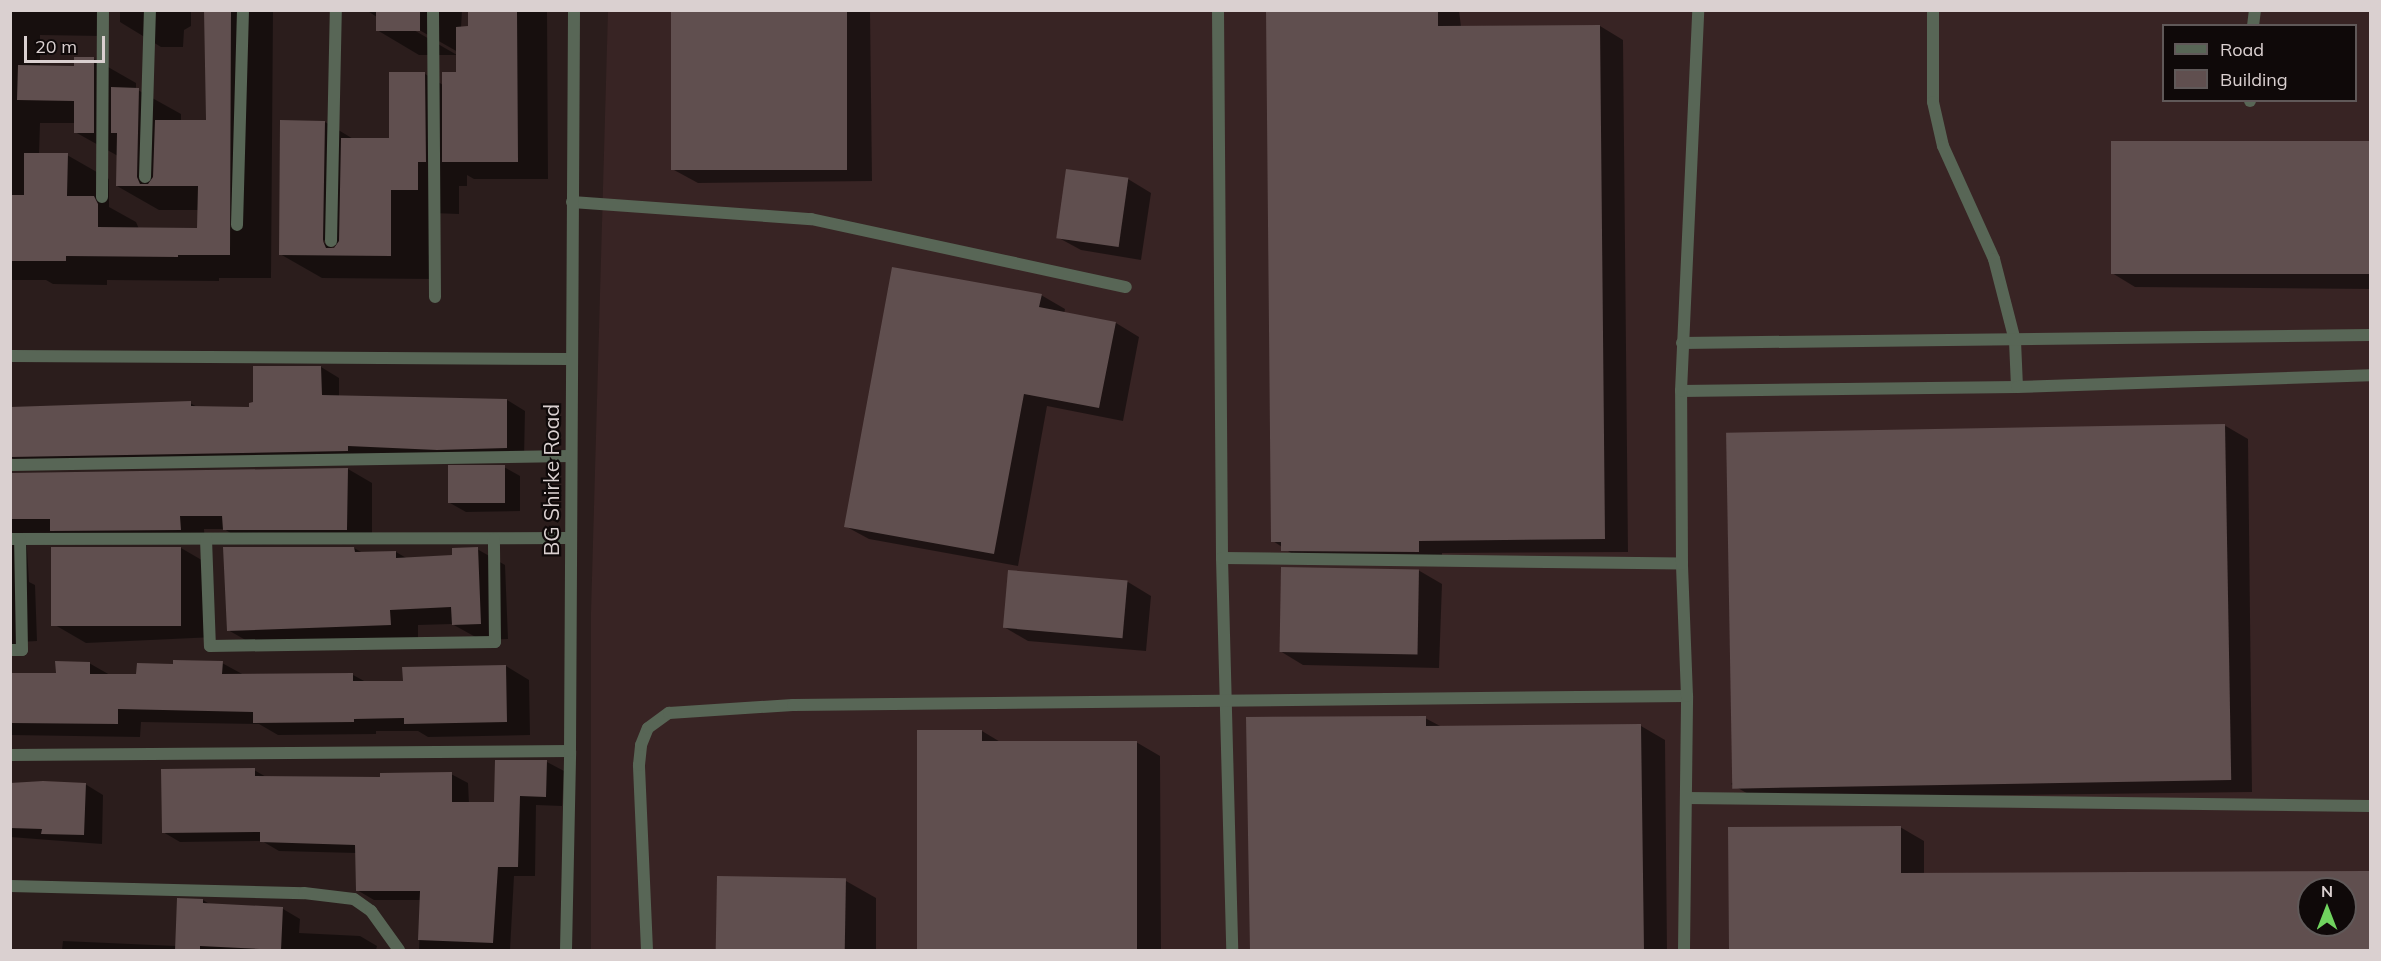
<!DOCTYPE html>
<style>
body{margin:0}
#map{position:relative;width:2381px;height:961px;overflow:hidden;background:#2b1d1c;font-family:Mulish,sans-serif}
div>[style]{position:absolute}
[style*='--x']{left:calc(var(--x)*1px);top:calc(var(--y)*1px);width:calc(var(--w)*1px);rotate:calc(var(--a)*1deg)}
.built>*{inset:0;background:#382424}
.shadow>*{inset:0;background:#0007}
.building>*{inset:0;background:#604f4f;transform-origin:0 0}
.service>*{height:12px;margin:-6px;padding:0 6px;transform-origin:6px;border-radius:6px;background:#586656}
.minor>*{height:12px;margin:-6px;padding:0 6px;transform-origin:6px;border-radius:6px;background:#586656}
.tertiary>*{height:12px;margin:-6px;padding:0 6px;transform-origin:6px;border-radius:6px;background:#586656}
span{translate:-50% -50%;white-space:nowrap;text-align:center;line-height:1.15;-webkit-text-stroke:4.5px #0f0909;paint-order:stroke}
.street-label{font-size:21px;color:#dad0d0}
.frame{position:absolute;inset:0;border:12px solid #dad0d0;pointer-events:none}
.legend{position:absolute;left:2162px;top:24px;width:195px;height:78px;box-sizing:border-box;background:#0f0909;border:2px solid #605959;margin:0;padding:8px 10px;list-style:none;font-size:18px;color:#dad0d0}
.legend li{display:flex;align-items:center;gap:12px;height:30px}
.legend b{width:30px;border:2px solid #605959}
.north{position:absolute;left:2297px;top:877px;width:60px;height:60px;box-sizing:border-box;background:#0f0909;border:2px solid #605959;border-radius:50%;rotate:0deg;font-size:16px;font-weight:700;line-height:24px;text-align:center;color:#dad0d0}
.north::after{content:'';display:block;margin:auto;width:21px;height:27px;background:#70d35f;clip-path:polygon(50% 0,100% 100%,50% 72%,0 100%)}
.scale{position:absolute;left:24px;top:36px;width:81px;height:27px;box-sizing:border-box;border:3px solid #dad0d0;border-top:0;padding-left:8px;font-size:18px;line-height:21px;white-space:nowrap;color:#dad0d0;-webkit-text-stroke:4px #0f0909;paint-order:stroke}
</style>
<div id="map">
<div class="built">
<div style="clip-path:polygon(evenodd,608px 11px,2370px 11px,2370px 950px,591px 950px,591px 613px,608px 11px,2164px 26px,2356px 26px,2356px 100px,2164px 100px,2164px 26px,608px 11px,2309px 889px,2345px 889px,2345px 925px,2309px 925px,2309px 889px)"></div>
</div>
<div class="shadow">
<div style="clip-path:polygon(evenodd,10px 10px,102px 10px,101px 36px,40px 35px,40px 67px,76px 67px,76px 58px,94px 59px,136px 83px,136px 89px,181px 114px,181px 121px,208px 121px,206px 10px,273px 10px,271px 278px,219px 278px,219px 281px,107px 280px,107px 285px,53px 284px,46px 280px,10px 280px,10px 10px,40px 123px,75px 123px,75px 132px,118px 156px,117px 186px,159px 210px,199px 210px,199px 229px,139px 229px,136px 222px,109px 207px,109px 179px,67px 155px,39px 154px,40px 123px)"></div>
<div style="clip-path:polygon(120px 10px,191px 10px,191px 26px,184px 30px,183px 47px,161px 47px,120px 22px)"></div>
<div style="clip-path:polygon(evenodd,366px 10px,462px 10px,461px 28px,470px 28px,470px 10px,547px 10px,548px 179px,474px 179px,467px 175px,467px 186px,459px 186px,459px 214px,432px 213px,432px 279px,322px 278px,280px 254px,325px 122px,355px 140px,390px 140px,425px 74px,443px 85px,458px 74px,458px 52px,414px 27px,412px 29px,457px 55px,419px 55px,377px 30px,377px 17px,366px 10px,317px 236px,336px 247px,336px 250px,316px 238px,317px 236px)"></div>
<div style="clip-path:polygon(673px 10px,870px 10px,872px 181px,698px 183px,674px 170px)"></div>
<div style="clip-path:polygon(1268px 10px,1459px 10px,1461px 27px,1600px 26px,1623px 40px,1628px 552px,1442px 553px,1442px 565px,1306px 563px,1273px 541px)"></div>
<div style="clip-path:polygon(2113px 142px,2370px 145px,2370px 289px,2135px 287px,2112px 273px)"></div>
<div style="clip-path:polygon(1128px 179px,1151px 193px,1141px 260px,1081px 250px,1057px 237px)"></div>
<div style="clip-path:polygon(1041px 295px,1065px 309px,1064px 314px,1116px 323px,1139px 337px,1123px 421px,1047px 406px,1018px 566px,869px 539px,845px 526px)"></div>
<div style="clip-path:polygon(321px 367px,339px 378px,339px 397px,507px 400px,525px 411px,524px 458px,28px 467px,10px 457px,190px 403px,199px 408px,250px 408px)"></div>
<div style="clip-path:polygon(2224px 425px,2248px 439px,2252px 792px,1755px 798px,1731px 784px)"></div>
<div style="clip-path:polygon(504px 467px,520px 476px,520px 511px,466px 512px,450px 503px)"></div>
<div style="clip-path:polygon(348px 469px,372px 483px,372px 543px,249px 544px,224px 529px,204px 529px,205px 544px,76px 544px,56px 533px,26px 533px,29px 582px,35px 585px,37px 641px,19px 642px,19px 647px,10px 647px,10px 475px)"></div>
<div style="clip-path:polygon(181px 548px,212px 566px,215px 637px,86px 643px,55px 625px)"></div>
<div style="clip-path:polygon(354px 548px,363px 553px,396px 552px,408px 559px,454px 557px,477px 549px,505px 565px,508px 639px,481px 640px,452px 624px,418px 625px,418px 640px,256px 646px,228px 630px)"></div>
<div style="clip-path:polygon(1418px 570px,1442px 584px,1439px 668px,1303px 665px,1280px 651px)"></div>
<div style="clip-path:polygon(1128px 582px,1151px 596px,1146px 651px,1028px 641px,1004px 627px)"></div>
<div style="clip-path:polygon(89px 663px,110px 675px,138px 676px,174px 665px,222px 663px,244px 675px,353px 675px,366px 682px,404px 682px,506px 666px,529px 680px,530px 735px,428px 737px,418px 731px,376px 731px,376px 734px,278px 735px,259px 724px,141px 722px,140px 737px,10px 735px,10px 674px,58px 675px)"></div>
<div style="clip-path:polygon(1425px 718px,1442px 727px,1641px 726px,1665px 740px,1667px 950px,1250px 950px)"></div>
<div style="clip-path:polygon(982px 731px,1002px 743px,1136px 742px,1160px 756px,1161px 950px,919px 950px,918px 732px)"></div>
<div style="clip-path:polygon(547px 762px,564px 771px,562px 806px,536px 805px,535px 876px,514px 876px,510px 950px,419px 950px,421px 900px,374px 900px,357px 890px,357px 853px,279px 851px,262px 841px,180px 842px,163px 832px,254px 770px,268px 778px,381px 778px,451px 774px,468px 783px,469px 804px,495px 803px)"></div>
<div style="clip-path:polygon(10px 783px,85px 784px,103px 795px,102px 844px,10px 837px)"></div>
<div style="clip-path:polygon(evenodd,1900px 827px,1924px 841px,1924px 874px,2370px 872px,2370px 950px,1730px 950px,1900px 827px,2309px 889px,2345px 889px,2345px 925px,2309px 925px,2309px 889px)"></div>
<div style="clip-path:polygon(846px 881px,876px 898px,876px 950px,718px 950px)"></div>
<div style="clip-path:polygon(203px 900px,211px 905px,283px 909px,300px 919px,299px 933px,360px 936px,377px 946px,376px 950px,62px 950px,63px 941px,176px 946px)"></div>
</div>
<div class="building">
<div style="clip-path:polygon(204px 10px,231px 10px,230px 255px,178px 255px,178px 257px,66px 256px,66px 261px,10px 261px,10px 195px,24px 195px,24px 153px,68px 153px,67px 196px,94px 196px,98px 204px,98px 227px,197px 228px,198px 186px,116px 186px,117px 133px,111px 133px,111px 87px,139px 88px,137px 177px,140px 184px,148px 184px,153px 177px,155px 120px,206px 120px)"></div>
<div style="left:376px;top:10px;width:44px;height:21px"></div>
<div style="clip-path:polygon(468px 10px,517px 10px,518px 162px,442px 162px,442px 72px,456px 72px,456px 27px,468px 26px)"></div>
<div style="left:671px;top:10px;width:176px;height:160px"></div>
<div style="clip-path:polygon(1266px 10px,1438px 10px,1438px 26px,1600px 25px,1605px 539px,1419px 541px,1419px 552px,1281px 551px,1281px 542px,1271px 542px)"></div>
<div style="clip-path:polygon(74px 57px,94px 57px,94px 133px,74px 133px,74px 101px,17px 100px,18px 65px,74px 66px)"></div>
<div style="clip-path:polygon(389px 72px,425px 72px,426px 162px,418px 162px,418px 190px,391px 190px,391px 256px,279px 255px,280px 120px,325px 121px,323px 241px,326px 248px,334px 248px,339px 241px,341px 138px,389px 138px)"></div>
<div style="left:2111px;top:141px;width:259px;height:133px"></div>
<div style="left:1066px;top:169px;width:63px;height:70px;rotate:8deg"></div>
<div style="clip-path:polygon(892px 267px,1042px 294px,1039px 307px,1116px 322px,1099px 408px,1024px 394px,994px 554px,844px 527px)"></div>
<div style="clip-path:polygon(253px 366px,321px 366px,322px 395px,507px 399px,507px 448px,437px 450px,348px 446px,348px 451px,10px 457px,10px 407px,191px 401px,191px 406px,249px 407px,249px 403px,253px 402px)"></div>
<div style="left:2225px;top:424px;width:356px;height:499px;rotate:89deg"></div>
<div style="left:505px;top:465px;width:38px;height:57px;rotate:90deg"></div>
<div style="clip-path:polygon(348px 468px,347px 530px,223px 530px,222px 516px,180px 516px,181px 530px,50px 531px,50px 519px,10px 519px,10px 473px)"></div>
<div style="left:51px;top:547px;width:130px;height:79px"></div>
<div style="clip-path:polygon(223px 547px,354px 547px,355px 552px,396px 551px,396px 558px,452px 555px,452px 548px,478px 547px,481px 624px,452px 625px,451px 607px,390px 610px,391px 625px,227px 631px)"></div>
<div style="left:1281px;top:567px;width:138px;height:85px;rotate:1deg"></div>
<div style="left:1008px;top:570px;width:120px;height:58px;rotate:5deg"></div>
<div style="clip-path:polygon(173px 660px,223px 661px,222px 674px,353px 673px,353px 681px,403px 681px,402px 667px,506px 665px,507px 722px,404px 724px,404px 718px,354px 719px,354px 722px,253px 723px,253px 712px,118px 709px,118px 724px,10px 723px,10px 673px,56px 673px,55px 661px,90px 662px,90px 674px,136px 674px,137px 663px,173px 664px)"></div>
<div style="clip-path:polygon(1426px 716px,1426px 726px,1641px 724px,1644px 951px,1250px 951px,1246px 717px)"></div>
<div style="clip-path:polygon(917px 730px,982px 730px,982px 741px,1137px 741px,1137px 951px,917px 951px)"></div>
<div style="clip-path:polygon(495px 760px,547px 760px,546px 797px,520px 796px,518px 867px,498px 867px,493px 943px,418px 940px,420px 891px,356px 891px,355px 845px,260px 842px,260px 832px,162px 833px,161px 769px,255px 768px,255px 776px,380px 777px,380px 773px,452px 772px,452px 802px,494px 802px)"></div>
<div style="clip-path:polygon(43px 781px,86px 783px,84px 835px,41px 834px,42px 829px,10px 828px,10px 783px)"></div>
<div style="clip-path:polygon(evenodd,1901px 826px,1901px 873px,2370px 871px,2370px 951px,1729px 951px,1728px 827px,1901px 826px,2309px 889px,2345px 889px,2345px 925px,2309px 925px,2309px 889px)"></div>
<div style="left:717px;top:876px;width:129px;height:75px;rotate:1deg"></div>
<div style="clip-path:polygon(177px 898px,203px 899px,203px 903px,283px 907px,281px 950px,200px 946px,200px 951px,175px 951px)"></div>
</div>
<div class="service">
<div style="--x:1218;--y:10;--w:548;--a:89.58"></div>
<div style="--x:1222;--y:558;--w:392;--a:88.5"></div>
<div style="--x:1933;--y:10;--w:92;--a:90"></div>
<div style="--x:1933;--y:102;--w:45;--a:77.2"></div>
<div style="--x:1943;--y:146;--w:124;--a:65.7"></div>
<div style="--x:1994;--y:259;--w:85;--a:75.6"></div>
<div style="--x:2015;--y:341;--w:46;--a:87.5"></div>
<div style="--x:2253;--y:26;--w:16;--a:-83"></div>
<div style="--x:2250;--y:101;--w:1;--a:-90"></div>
<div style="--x:572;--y:202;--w:240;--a:4.1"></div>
<div style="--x:811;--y:219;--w:322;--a:12.2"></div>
<div style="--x:1682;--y:343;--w:688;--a:-0.67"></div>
<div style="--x:1681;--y:391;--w:336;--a:-0.7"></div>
<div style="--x:2017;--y:387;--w:353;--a:-1.9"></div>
<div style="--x:1222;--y:558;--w:460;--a:0.7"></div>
<div style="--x:1686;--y:798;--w:684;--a:0.67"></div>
<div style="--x:647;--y:950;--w:185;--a:-92.5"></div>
<div style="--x:639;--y:765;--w:20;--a:-84"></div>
<div style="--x:641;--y:745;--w:18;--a:-68"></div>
<div style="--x:648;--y:728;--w:26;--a:-36"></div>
<div style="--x:669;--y:713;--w:124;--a:-3.7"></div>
<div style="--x:793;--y:705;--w:894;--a:-0.58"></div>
<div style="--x:1684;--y:950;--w:254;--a:-89.3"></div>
<div style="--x:1687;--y:696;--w:132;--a:-92.2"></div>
<div style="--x:1682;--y:564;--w:173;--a:-90.3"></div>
<div style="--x:1681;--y:391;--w:381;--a:-87.4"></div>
</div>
<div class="minor">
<div style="--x:433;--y:10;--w:287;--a:89.6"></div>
<div style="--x:145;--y:177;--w:167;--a:-88.3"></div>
<div style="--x:102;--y:197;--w:187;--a:-89.7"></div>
<div style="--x:237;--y:225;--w:215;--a:-88.4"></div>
<div style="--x:331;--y:241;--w:231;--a:-88.8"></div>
<div style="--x:10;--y:356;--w:561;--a:0.31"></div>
<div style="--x:10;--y:465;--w:560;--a:-0.92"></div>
<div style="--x:10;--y:539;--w:560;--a:-0.1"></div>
<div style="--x:206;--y:539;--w:107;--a:87.9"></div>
<div style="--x:210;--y:646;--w:285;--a:-0.8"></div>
<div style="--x:495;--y:642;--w:103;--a:-90.6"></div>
<div style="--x:10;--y:650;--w:12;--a:0"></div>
<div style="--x:22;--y:650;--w:111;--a:-91"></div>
<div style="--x:10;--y:755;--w:560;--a:-0.41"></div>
<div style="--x:10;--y:886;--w:294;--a:1.4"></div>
<div style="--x:304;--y:893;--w:50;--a:6.8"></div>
<div style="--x:354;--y:899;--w:21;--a:35"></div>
<div style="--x:371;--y:911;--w:48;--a:54.3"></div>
</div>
<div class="tertiary">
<div style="--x:566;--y:950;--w:199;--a:-88.8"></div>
<div style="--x:570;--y:751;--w:741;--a:-89.69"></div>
</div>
<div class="street-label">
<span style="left:551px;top:480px;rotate:-90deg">BG Shirke Road</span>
</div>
<div class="frame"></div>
<ul class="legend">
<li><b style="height:8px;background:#586656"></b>Road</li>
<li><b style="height:16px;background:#604f4f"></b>Building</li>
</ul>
<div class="north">N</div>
<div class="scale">20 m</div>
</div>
